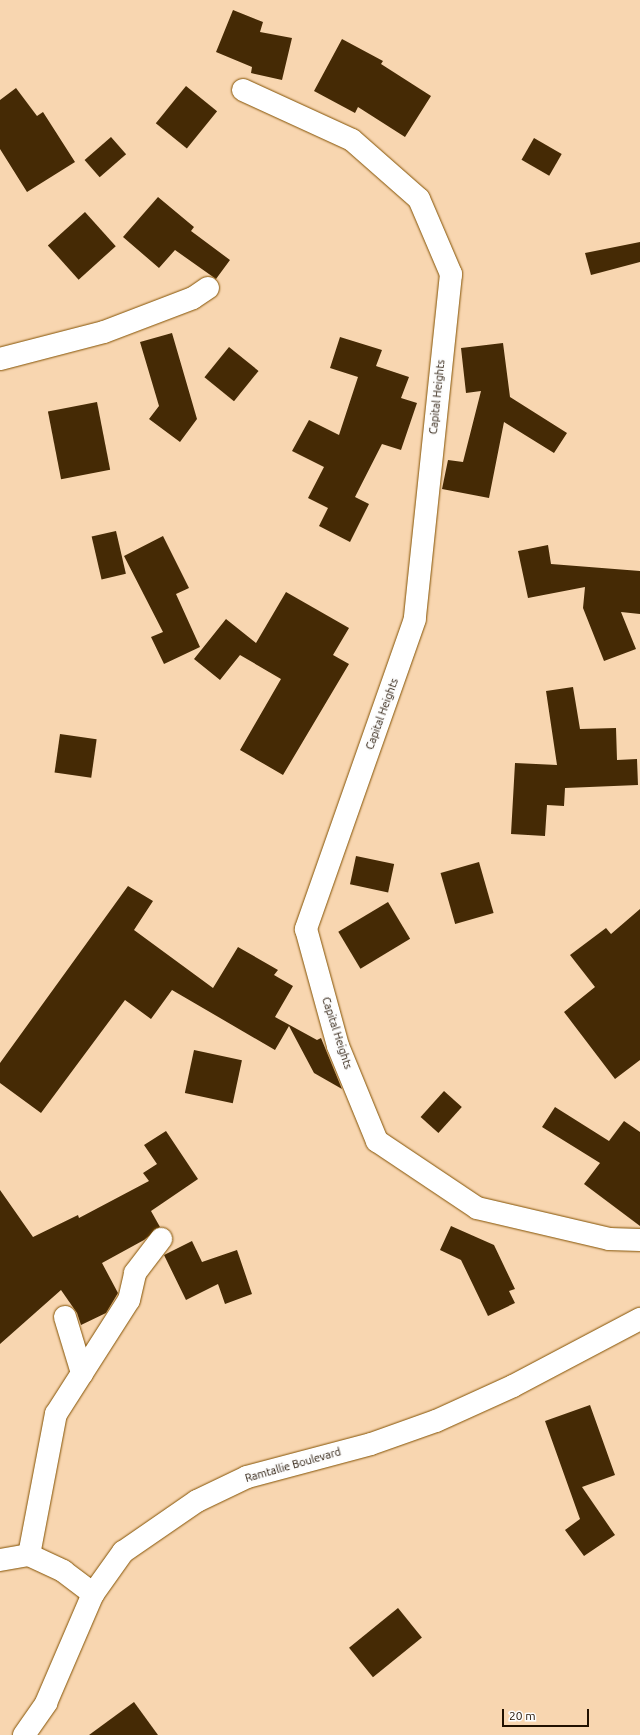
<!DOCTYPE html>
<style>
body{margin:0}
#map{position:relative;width:640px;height:1735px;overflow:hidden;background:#f8d6b0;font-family:Ubuntu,sans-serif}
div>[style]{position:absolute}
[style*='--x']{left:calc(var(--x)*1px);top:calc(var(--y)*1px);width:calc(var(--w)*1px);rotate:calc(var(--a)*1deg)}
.building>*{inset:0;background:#452a05;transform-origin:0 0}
.roads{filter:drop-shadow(0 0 1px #835100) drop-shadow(0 0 1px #835100)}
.minor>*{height:22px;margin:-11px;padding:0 11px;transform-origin:11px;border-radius:11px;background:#fff}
.tertiary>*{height:22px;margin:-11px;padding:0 11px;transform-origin:11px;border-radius:11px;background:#fff}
span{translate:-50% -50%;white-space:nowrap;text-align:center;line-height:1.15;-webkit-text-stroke:4px #fdfdfd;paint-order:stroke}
.street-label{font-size:11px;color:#211100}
.scale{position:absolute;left:502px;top:1709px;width:87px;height:18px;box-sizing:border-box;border:2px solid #211100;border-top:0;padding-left:5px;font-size:12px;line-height:14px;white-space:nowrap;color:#211100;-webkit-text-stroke:3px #fdfdfd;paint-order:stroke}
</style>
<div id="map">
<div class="building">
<div style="clip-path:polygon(233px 10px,263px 22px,260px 32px,292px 38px,282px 80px,251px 73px,252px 67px,216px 52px)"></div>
<div style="clip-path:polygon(342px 39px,383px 61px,381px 64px,431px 96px,405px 137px,358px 107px,355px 113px,314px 91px)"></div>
<div style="left:186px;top:86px;width:40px;height:48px;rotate:39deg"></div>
<div style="clip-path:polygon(16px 88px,37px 116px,43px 112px,75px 162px,27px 192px,0 149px,0 100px)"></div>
<div style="left:111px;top:137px;width:23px;height:35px;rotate:49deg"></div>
<div style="left:534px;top:138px;width:32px;height:25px;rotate:30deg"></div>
<div style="clip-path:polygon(158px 197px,194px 227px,191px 231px,230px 260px,216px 279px,175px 250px,159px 268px,123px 237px)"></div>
<div style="left:85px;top:212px;width:46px;height:50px;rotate:48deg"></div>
<div style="clip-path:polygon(640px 242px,640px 262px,591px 275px,585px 253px)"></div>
<div style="clip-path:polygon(172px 333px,197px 419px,180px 442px,149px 419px,159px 406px,140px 342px)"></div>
<div style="clip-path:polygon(340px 337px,382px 350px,376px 366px,409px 377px,401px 398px,417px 403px,401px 450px,382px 444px,355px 497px,369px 504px,350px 542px,319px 526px,328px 508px,308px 498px,324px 467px,292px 451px,309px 420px,339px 435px,358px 377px,330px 368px)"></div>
<div style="clip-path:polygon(503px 343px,510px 397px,567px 433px,554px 453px,504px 422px,489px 498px,442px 489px,448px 460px,463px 462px,481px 391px,466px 393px,461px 348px)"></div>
<div style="left:229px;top:347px;width:38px;height:39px;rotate:39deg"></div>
<div style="left:97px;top:402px;width:69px;height:50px;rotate:79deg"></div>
<div style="left:116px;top:531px;width:44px;height:25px;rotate:77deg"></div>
<div style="clip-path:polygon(163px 536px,189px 588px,176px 594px,200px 647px,164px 664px,151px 637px,163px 632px,124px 556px)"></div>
<div style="clip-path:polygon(548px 545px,551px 564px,640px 571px,640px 614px,621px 612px,636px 649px,604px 661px,583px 608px,585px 587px,528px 598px,518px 551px)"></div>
<div style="clip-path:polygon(286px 592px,349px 628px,333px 655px,349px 664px,283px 775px,240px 750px,281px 679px,240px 655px,220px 680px,194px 659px,226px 619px,256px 643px)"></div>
<div style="clip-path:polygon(573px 687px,580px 729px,616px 728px,617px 760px,637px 759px,638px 785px,565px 788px,564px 806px,547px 805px,545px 836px,511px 834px,515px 763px,557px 765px,546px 691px)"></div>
<div style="left:60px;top:734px;width:37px;height:39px;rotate:8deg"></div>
<div style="left:356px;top:856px;width:39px;height:29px;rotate:12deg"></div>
<div style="left:479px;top:862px;width:53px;height:40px;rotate:74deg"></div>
<div style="clip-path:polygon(128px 886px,153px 901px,134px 930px,213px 988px,238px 947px,278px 970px,274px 975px,293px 986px,275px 1017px,317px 1040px,321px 1038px,342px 1089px,314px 1073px,289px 1026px,275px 1050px,172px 990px,151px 1019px,125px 1000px,41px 1113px,0 1083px,0 1063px)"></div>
<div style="left:388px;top:902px;width:43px;height:58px;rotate:59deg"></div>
<div style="clip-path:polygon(640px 909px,640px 1060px,615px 1079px,564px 1012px,595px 987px,570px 955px,606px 928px,611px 934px)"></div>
<div style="left:194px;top:1050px;width:49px;height:44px;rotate:12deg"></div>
<div style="left:444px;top:1091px;width:24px;height:35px;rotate:42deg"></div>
<div style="clip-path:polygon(555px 1107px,609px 1141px,624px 1121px,640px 1132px,640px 1226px,584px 1184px,600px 1163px,542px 1127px)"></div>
<div style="clip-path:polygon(166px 1131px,198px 1179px,151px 1211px,160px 1227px,144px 1240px,102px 1263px,118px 1293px,106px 1313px,81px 1325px,77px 1313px,61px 1290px,0 1344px,0 1190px,33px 1237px,78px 1215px,79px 1218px,149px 1181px,143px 1173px,157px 1164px,144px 1145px)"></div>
<div style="clip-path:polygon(451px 1226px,494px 1245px,515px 1289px,509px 1291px,515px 1303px,488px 1316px,461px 1260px,440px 1250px)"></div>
<div style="clip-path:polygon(192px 1241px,202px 1262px,237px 1250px,252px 1294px,225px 1304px,218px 1284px,186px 1300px,164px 1255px)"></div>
<div style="clip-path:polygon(590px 1405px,615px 1475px,582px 1487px,615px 1535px,584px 1556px,565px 1530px,580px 1519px,545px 1421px)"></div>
<div style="left:398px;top:1608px;width:38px;height:63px;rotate:51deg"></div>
<div style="clip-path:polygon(134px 1702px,158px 1735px,89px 1735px)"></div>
</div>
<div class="roads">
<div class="minor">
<div style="--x:243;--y:90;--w:120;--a:24.6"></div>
<div style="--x:352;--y:140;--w:89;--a:41.4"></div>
<div style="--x:419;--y:199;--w:82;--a:66.9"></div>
<div style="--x:451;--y:274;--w:347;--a:96"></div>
<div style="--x:415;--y:619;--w:329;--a:109.4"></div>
<div style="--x:306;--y:929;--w:121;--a:74.7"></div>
<div style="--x:338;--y:1046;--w:103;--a:67.7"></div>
<div style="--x:377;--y:1141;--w:120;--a:33.8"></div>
<div style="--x:477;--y:1208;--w:136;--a:13.2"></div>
<div style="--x:609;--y:1239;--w:31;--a:2"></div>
<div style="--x:0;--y:359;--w:107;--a:-14.6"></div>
<div style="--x:104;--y:332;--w:95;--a:-20.9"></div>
<div style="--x:193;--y:298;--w:18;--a:-34"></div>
<div style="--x:65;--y:1317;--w:59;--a:73.1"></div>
<div style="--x:29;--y:1555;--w:144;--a:-79.2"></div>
<div style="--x:56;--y:1414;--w:135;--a:-57.4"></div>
<div style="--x:129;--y:1300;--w:28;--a:-77"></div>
<div style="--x:135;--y:1273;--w:43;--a:-52.6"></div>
<div style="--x:24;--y:1735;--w:39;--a:-55"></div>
<div style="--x:46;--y:1703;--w:119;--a:-66.7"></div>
</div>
<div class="tertiary">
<div style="--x:0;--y:1560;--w:29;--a:-10"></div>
<div style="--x:29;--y:1555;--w:38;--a:25"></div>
<div style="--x:63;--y:1571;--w:38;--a:37"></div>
<div style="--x:93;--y:1594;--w:52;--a:-54.5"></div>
<div style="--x:123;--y:1552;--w:90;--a:-34.6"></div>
<div style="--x:197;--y:1501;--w:55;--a:-25.6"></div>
<div style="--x:247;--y:1477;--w:128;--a:-14.9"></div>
<div style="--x:371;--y:1444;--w:69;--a:-19.5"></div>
<div style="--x:436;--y:1421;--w:85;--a:-24.4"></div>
<div style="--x:513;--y:1386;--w:144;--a:-27.8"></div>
</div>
</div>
<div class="street-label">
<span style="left:437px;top:397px;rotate:-84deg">Capital Heights</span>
<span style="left:382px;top:714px;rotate:-70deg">Capital Heights</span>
<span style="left:337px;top:1033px;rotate:72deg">Capital Heights</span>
<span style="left:293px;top:1465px;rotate:-16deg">Ramtallie Boulevard</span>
</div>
<div class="scale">20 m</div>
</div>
